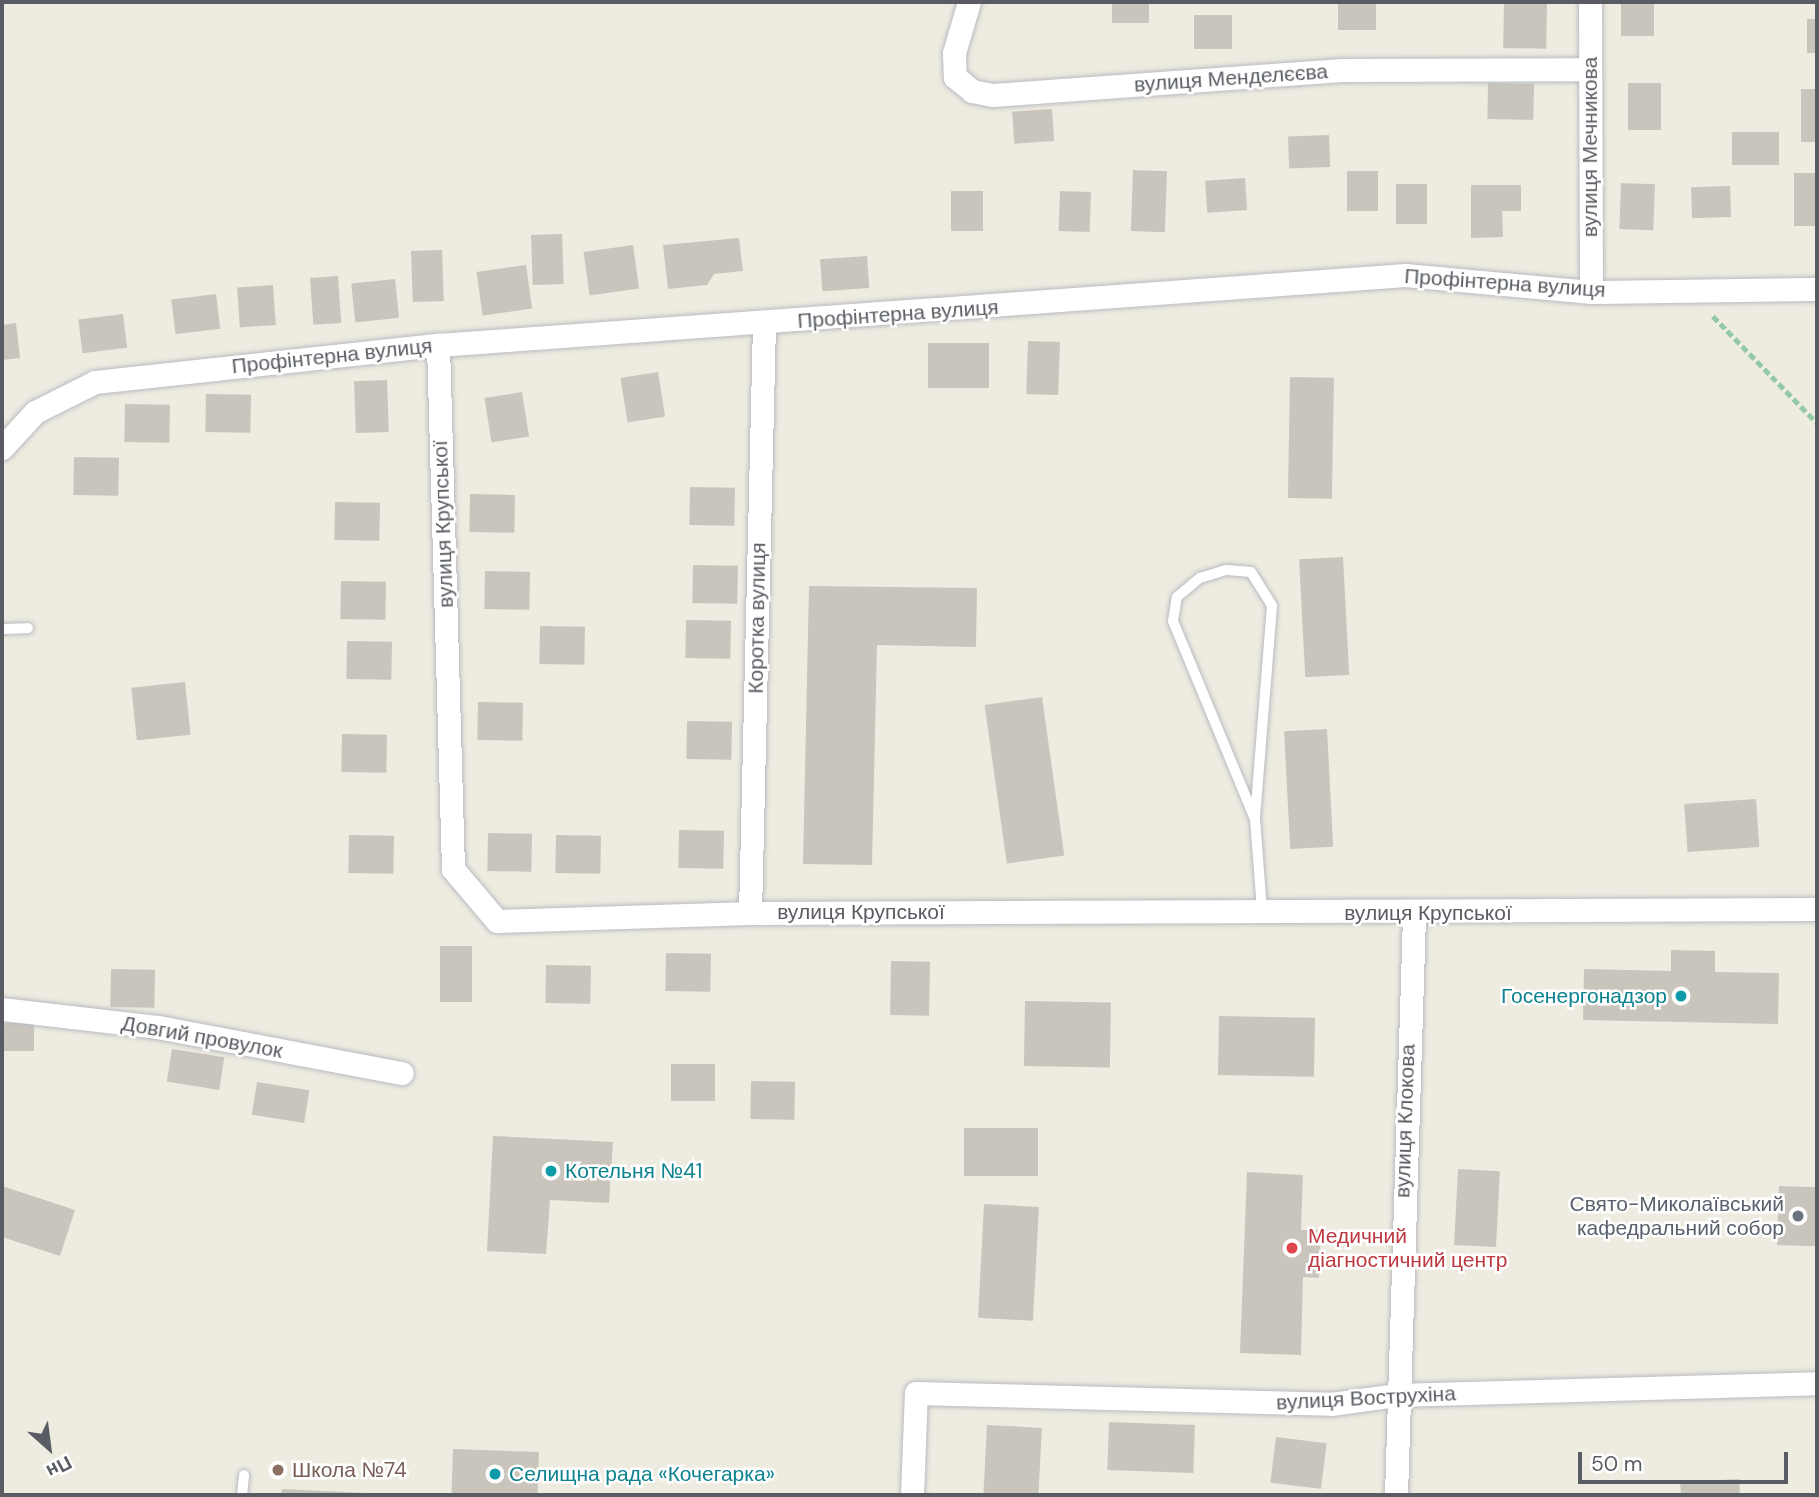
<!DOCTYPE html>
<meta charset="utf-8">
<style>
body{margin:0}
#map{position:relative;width:1819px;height:1497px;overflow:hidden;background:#eeebe0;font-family:"DM Sans",sans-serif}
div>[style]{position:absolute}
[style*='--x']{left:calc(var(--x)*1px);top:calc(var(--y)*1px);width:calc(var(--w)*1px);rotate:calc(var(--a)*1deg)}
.building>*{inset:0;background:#c9c5bd;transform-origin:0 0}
.path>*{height:4.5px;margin-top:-2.25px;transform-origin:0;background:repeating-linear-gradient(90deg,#93c9a4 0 7px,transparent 0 10.5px)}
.roads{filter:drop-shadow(0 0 2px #b8bbc1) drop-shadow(0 0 2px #b8bbc1)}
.lane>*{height:10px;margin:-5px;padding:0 5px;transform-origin:5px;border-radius:5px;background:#fff}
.street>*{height:23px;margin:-11.5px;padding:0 11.5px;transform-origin:11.5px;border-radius:11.5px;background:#fff}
.dots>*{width:19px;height:19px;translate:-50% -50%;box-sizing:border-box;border:4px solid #fff;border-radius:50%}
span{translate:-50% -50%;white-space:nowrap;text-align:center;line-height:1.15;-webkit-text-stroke:5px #fff;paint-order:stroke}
.street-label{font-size:21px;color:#595d63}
.culture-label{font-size:21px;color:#0d838f}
.right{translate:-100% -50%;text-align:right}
.left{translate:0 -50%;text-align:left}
.worship-label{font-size:21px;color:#5b616d}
.health-label{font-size:21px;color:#be3a42}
.education-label{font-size:21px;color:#785e54}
.frame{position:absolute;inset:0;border:4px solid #595d63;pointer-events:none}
.north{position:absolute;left:14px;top:1413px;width:70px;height:70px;-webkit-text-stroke:5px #fff;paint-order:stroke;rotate:152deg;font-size:19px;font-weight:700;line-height:28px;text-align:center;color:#595d63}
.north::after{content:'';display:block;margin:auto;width:24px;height:32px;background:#595d63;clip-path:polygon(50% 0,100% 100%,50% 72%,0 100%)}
.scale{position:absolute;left:1578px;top:1452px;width:210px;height:32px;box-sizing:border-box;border:4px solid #595d63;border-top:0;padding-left:9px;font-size:21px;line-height:24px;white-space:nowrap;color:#595d63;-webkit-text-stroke:5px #fff;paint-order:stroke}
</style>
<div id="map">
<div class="building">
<div style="left:1112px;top:2px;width:37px;height:21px"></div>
<div style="left:1338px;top:2px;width:38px;height:28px"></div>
<div style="left:1504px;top:2px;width:43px;height:46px;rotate:1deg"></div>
<div style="left:1621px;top:2px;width:33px;height:34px"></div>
<div style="left:1194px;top:15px;width:38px;height:34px"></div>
<div style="left:1807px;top:19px;width:10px;height:34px"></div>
<div style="left:1488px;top:83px;width:46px;height:36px;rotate:1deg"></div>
<div style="left:1661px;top:83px;width:47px;height:33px;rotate:90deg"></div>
<div style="left:1801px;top:89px;width:16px;height:53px"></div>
<div style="left:1052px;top:109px;width:32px;height:40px;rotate:86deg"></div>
<div style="left:1779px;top:132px;width:33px;height:47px;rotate:90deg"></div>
<div style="left:1329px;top:135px;width:32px;height:41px;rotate:88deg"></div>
<div style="left:1133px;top:170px;width:34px;height:61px;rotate:2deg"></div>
<div style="left:1347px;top:171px;width:31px;height:40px"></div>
<div style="left:1794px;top:173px;width:23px;height:53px"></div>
<div style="left:1245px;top:178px;width:32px;height:40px;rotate:86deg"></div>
<div style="left:1621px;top:183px;width:34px;height:46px;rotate:2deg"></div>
<div style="left:1396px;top:184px;width:31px;height:40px"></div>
<div style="clip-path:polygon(1471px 185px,1521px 185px,1521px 211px,1502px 211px,1503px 237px,1471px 238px)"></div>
<div style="left:1730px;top:186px;width:31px;height:39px;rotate:88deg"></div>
<div style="left:983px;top:191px;width:40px;height:32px;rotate:90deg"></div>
<div style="left:1060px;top:191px;width:31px;height:40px;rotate:2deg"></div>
<div style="left:562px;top:234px;width:50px;height:31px;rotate:88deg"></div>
<div style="clip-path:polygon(739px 238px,743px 271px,714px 274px,707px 285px,668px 289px,663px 245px)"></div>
<div style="left:633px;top:245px;width:44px;height:50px;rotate:82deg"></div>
<div style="left:442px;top:250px;width:51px;height:31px;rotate:88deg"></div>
<div style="left:867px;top:256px;width:32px;height:47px;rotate:86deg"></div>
<div style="left:526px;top:265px;width:44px;height:50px;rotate:82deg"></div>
<div style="left:338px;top:276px;width:47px;height:28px;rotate:86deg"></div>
<div style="left:395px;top:279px;width:39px;height:44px;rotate:84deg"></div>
<div style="left:273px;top:285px;width:40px;height:36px;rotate:86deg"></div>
<div style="left:216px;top:294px;width:35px;height:45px;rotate:83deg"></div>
<div style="left:123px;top:314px;width:34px;height:45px;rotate:83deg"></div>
<div style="clip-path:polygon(16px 323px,20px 358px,2px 360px,2px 325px)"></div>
<div style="left:1028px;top:341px;width:32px;height:53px;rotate:2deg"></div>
<div style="left:928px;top:343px;width:61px;height:45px"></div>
<div style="left:658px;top:372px;width:45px;height:38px;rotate:81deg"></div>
<div style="left:1290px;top:377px;width:44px;height:121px;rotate:1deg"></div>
<div style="left:387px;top:380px;width:52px;height:33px;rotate:88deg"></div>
<div style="left:522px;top:392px;width:45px;height:38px;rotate:81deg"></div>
<div style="left:206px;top:394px;width:45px;height:38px;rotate:1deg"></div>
<div style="left:125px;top:404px;width:45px;height:38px;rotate:1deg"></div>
<div style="left:74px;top:457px;width:45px;height:38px;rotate:1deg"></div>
<div style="left:690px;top:487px;width:45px;height:38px;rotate:1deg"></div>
<div style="left:470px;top:494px;width:45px;height:38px;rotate:1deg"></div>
<div style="left:335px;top:502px;width:45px;height:38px;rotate:1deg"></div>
<div style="left:1343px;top:557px;width:118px;height:44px;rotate:87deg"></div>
<div style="left:693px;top:565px;width:45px;height:38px;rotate:1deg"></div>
<div style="left:485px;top:571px;width:45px;height:38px;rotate:1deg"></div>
<div style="left:341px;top:581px;width:45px;height:38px;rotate:1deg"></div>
<div style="clip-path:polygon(809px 586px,977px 588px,976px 647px,877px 645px,872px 865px,803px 864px)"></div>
<div style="left:686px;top:620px;width:45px;height:38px;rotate:1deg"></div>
<div style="left:540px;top:626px;width:45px;height:38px;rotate:1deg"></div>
<div style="left:347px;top:641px;width:45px;height:38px;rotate:1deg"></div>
<div style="left:185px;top:682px;width:53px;height:54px;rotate:84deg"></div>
<div style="left:1042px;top:697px;width:160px;height:58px;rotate:82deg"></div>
<div style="left:478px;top:702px;width:45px;height:38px;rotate:1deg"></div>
<div style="left:687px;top:721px;width:45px;height:38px;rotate:1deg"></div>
<div style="left:1327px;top:729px;width:118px;height:43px;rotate:87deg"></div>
<div style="left:342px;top:734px;width:45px;height:38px;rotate:1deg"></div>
<div style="left:1756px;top:799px;width:48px;height:72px;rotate:86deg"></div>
<div style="left:679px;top:830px;width:45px;height:38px;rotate:1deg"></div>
<div style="left:488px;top:833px;width:44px;height:38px;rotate:1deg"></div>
<div style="left:349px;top:835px;width:45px;height:38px;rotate:1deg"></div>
<div style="left:556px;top:835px;width:45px;height:38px;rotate:1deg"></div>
<div style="left:440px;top:946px;width:32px;height:56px"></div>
<div style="clip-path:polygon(1671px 950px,1715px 951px,1715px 972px,1779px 973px,1778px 1024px,1583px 1020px,1584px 969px,1671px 971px)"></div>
<div style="left:666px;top:953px;width:45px;height:38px;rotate:1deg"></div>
<div style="left:891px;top:961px;width:39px;height:54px;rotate:1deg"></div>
<div style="left:546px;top:965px;width:45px;height:38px;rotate:1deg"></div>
<div style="left:111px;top:969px;width:44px;height:38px;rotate:1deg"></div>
<div style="left:1025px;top:1001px;width:86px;height:65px;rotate:1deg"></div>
<div style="left:1219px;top:1016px;width:96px;height:59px;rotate:1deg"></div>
<div style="left:2px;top:1023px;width:32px;height:28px"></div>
<div style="left:172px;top:1049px;width:53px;height:33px;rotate:9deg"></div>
<div style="left:671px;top:1064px;width:44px;height:37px"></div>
<div style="left:751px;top:1081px;width:44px;height:38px;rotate:1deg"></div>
<div style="left:257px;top:1082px;width:53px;height:33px;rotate:9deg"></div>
<div style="left:964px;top:1128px;width:74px;height:48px"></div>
<div style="clip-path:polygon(493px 1136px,613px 1142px,609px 1203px,550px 1200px,546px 1254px,487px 1251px)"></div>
<div style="left:1458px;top:1169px;width:42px;height:76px;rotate:3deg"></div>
<div style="clip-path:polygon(1247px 1172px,1303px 1175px,1301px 1230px,1321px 1230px,1319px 1278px,1303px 1277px,1301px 1355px,1240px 1353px)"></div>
<div style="clip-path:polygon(2px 1186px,75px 1210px,60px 1256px,2px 1237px)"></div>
<div style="left:1779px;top:1186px;width:38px;height:59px;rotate:2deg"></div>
<div style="left:984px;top:1204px;width:55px;height:114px;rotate:3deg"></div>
<div style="left:1109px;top:1422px;width:86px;height:48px;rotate:2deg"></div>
<div style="left:987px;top:1425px;width:55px;height:70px;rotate:3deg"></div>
<div style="left:1276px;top:1437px;width:51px;height:46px;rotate:7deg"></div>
<div style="left:453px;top:1449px;width:86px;height:46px;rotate:2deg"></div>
<div style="clip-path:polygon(1739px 1479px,1740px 1495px,1681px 1495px,1680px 1482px)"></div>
<div style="clip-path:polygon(282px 1489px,366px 1493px,366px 1495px,281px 1495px)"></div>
</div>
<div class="path">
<div style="--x:1713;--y:316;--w:149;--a:45.8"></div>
</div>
<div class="roads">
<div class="lane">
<div style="--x:2;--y:629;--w:26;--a:-2"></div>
<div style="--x:1255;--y:819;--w:214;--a:-112.5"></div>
<div style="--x:1173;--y:621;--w:24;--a:-81"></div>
<div style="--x:1177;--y:597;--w:30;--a:-40"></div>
<div style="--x:1200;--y:578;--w:28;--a:-17"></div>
<div style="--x:1227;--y:570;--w:24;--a:5"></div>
<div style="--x:1251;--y:572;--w:40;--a:58"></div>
<div style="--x:1272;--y:606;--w:214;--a:94.6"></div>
<div style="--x:1255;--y:819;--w:92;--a:85.6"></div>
<div style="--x:242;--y:1495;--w:20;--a:-84"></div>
</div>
<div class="street">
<div style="--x:969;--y:2;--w:53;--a:106.4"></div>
<div style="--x:954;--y:53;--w:24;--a:88"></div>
<div style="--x:955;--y:77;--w:22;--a:39"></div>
<div style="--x:972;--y:91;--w:21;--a:11"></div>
<div style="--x:993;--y:95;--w:350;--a:-4.1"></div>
<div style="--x:1342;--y:70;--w:248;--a:-0.2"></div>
<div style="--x:1590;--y:2;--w:290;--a:89.8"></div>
<div style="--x:438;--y:345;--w:524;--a:88.36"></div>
<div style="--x:453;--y:869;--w:68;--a:49.8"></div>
<div style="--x:497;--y:921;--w:253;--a:-1.8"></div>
<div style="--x:750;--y:913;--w:1067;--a:-0.21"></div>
<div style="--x:2;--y:448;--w:49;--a:-47.5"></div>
<div style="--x:35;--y:412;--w:67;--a:-26.6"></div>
<div style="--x:95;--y:382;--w:345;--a:-6.2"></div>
<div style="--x:438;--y:345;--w:970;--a:-4.14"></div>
<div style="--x:1405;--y:275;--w:187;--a:5.2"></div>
<div style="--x:1591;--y:292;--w:226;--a:-0.8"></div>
<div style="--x:750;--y:913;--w:590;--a:-88.64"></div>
<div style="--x:2;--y:1009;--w:157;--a:6.6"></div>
<div style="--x:158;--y:1027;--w:248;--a:10.7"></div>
<div style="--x:912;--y:1495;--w:102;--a:-87.8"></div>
<div style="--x:916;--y:1393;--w:415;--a:1.5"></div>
<div style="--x:1331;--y:1404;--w:67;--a:-7.8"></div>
<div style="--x:1397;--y:1395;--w:420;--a:-1.6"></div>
<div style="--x:1396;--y:1495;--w:580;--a:-88.22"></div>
</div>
</div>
<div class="dots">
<div style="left:1681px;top:996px;background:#0f9aa8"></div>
<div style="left:551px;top:1171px;background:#0f9aa8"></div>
<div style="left:1798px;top:1216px;background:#6b7280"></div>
<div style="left:1292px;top:1248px;background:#e0444e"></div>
<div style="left:278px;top:1470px;background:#8d6e63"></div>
<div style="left:495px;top:1474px;background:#0f9aa8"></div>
</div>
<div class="street-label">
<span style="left:1231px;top:78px;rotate:-4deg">вулиця Менделєєва</span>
<span style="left:1590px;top:147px;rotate:-90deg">вулиця Мечникова</span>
<span style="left:1505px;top:283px;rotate:4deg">Профінтерна вулиця</span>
<span style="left:898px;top:314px;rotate:-4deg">Профінтерна вулиця</span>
<span style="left:332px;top:356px;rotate:-6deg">Профінтерна вулиця</span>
<span style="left:443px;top:524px;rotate:-92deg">вулиця Крупської</span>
<span style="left:757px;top:618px;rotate:-89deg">Коротка вулиця</span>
<span style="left:861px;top:912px">вулиця Крупської</span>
<span style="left:1428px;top:913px">вулиця Крупської</span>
<span style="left:202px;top:1037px;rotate:10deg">Довгий провулок</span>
<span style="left:1405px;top:1121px;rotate:-88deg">вулиця Клокова</span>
<span style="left:1366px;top:1398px;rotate:-3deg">вулиця Вострухіна</span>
</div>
<div class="culture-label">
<span class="right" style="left:1667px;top:996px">Госенергонадзор</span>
<span class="left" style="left:565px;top:1171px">Котельня №41</span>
<span class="left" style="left:509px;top:1474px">Селищна рада «Кочегарка»</span>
</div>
<div class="worship-label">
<span class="right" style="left:1784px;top:1216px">Свято-Миколаївський<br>кафедральний собор</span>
</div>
<div class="health-label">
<span class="left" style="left:1308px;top:1248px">Медичний<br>діагностичний центр</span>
</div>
<div class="education-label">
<span class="left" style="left:292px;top:1470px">Школа №74</span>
</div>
<div class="frame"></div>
<div class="north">Пн</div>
<div class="scale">50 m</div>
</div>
